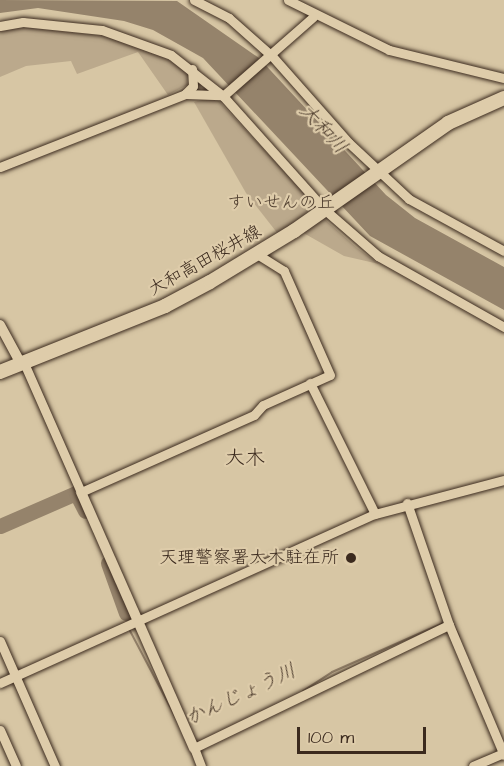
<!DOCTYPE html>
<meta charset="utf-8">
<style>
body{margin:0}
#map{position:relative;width:504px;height:766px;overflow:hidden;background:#d7c6a4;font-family:"Architects Daughter","Klee One",sans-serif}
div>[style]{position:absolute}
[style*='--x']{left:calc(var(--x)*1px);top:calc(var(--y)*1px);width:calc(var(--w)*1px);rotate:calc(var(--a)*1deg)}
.green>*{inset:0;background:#bba98c}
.water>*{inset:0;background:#95836b}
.stream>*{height:2px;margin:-1px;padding:0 1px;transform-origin:1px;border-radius:1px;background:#95836b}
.river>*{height:15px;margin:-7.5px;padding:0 7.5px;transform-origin:7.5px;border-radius:7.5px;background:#95836b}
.roads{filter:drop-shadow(0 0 2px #3b2a1e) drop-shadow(0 0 2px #3b2a1e)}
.minor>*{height:9px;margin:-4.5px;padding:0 4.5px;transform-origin:4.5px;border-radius:4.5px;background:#deccaa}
.tertiary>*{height:10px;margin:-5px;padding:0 5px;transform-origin:5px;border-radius:5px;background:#deccaa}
.primary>*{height:14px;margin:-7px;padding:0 7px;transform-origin:7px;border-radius:7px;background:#deccaa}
.dots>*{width:16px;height:16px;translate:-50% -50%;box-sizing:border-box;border:3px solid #deccaa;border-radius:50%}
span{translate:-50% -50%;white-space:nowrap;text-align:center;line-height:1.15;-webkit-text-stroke:4.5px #deccaa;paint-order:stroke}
.park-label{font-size:18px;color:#4e3d2e}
.street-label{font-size:18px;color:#3b2a1e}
.poi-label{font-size:18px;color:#3b2a1e}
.right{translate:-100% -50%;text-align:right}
.water-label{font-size:20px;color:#4d3c2d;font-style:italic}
.neighbourhood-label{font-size:20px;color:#3b2a1e}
.scale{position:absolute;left:297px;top:727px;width:129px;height:27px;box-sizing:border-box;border:3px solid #3b2a1e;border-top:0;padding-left:8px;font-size:18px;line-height:21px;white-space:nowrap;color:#3b2a1e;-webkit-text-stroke:4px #deccaa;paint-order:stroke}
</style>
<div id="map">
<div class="green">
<div style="clip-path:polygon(22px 27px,104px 36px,149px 48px,188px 72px,187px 85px,168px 95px,138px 52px,77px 74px,71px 61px,26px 66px,0 77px,0 30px)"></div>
<div style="clip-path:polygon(215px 97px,316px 206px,278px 234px,246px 193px,194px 102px)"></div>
<div style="clip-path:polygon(321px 216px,357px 248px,379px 264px,344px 256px,300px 231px)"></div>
</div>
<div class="water">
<div style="clip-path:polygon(0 0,177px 1px,259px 58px,386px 195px,415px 218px,504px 267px,504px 310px,370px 236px,203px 58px,153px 30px,124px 21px,38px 8px,0 13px)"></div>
</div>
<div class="stream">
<div style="--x:126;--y:613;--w:10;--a:79"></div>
<div style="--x:451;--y:621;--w:17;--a:62"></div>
<div style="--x:129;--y:629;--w:129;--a:62.2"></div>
<div style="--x:303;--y:691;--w:35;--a:-33"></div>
<div style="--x:332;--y:672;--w:121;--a:-23.8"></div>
</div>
<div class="river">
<div style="--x:0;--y:526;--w:83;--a:-23.5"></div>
<div style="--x:76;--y:493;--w:20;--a:63"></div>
<div style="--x:108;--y:563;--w:53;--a:70.2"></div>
</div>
<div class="roads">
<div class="minor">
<div style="--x:194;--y:0;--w:39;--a:27"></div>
<div style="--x:229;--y:18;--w:57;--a:41.5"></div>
<div style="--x:272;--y:56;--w:116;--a:48.5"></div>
<div style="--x:349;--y:143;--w:82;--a:43"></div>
<div style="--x:409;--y:199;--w:108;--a:28.7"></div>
<div style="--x:288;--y:0;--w:113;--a:26.3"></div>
<div style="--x:389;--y:50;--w:118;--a:13.7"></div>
<div style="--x:0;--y:26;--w:23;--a:-10"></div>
<div style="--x:23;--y:22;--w:79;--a:5.8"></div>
<div style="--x:102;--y:30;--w:73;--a:19.9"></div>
<div style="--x:171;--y:55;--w:66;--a:38.3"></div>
<div style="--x:223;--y:96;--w:152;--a:48.2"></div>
<div style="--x:324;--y:209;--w:72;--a:41"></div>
<div style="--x:378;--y:256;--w:145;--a:29.4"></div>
<div style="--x:185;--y:94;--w:11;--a:-45"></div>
<div style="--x:193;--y:86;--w:17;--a:-93"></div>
<div style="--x:223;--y:96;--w:120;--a:-41.3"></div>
<div style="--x:0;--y:167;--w:199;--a:-21.5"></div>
<div style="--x:185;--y:94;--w:36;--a:2"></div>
<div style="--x:24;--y:363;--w:141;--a:66.2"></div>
<div style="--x:81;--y:492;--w:189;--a:-24"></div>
<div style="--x:254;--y:415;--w:13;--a:-48"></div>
<div style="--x:263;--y:405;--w:73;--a:-24.1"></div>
<div style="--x:330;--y:375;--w:114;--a:-113.9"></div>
<div style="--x:284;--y:271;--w:32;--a:-148"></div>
<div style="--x:310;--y:383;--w:146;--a:63.6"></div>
<div style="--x:407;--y:503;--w:129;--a:71"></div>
<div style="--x:449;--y:625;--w:141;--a:67.1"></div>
<div style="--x:0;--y:641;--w:137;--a:66.3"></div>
<div style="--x:0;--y:683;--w:411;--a:-24.3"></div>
<div style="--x:375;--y:514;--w:133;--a:-14.8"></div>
<div style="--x:0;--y:730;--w:39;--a:66"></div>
<div style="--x:201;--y:766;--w:19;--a:-111"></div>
<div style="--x:194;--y:748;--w:283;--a:-25.8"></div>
<div style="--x:473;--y:766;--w:34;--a:-23"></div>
</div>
<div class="tertiary">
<div style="--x:0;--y:325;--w:44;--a:61.7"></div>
<div style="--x:81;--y:492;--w:280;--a:66.2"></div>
</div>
<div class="primary">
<div style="--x:0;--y:372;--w:178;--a:-21.8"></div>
<div style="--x:165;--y:306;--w:51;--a:-28.1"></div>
<div style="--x:210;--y:282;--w:98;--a:-31.3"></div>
<div style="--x:294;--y:231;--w:188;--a:-35"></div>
<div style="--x:448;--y:123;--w:61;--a:-24.1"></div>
</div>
</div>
<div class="dots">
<div style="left:351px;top:558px;background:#3b2a1e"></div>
</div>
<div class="park-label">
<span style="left:281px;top:203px">すいせんの丘</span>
</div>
<div class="street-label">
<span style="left:205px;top:261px;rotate:-29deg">大和高田桜井線</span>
</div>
<div class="poi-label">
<span class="right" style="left:339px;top:558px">天理警察署大木駐在所</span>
</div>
<div class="water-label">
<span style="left:323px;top:129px;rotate:47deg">大和川</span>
<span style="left:241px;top:695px;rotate:-25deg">かんじょう川</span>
</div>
<div class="neighbourhood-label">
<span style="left:245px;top:458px">大木</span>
</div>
<div class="scale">100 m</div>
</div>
